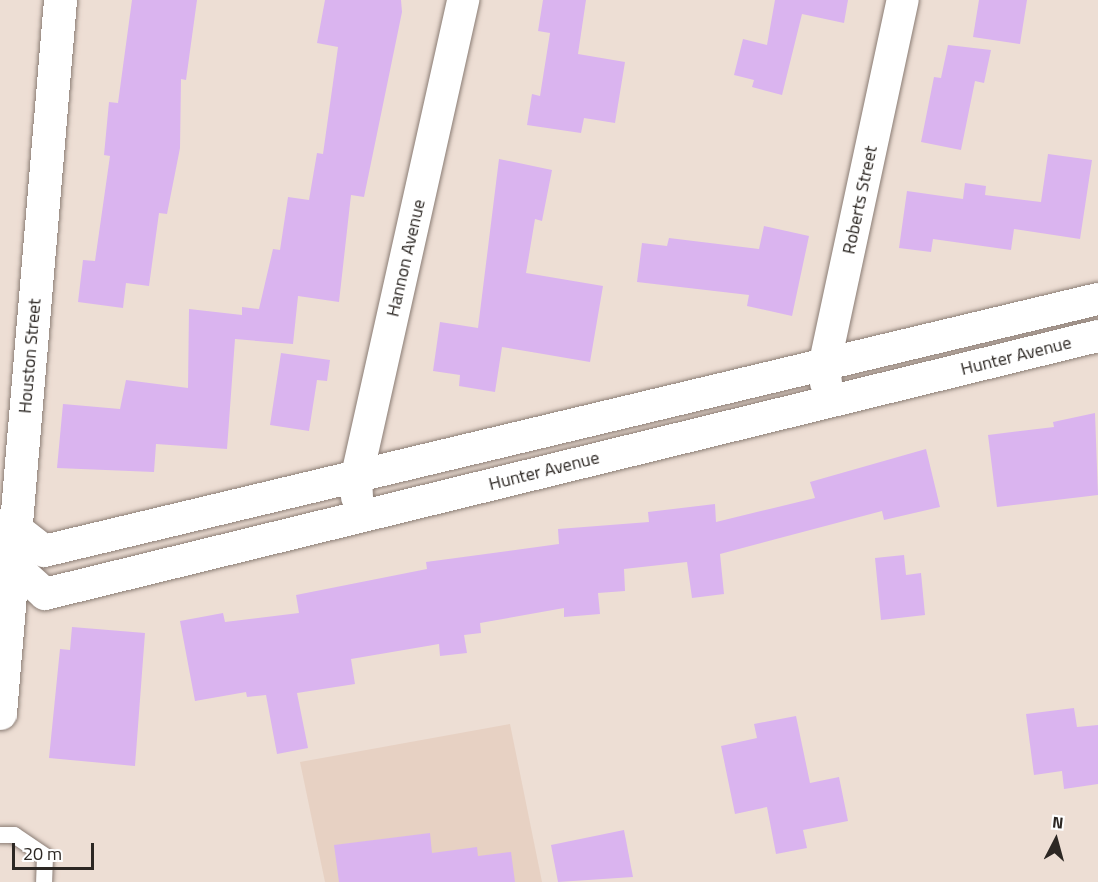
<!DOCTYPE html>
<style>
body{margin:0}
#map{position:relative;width:1098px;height:882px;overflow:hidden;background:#edded4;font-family:"Titillium Web",sans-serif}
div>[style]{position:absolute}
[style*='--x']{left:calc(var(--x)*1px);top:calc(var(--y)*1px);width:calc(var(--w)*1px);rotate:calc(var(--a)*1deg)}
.built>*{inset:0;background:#e7d1c3}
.building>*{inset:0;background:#dab4ef}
.roads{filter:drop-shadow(0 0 2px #8a7c74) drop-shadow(0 0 2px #8a7c74)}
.lane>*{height:16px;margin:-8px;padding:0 8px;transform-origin:8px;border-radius:8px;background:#fff}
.street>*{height:32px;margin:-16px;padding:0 16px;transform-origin:16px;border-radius:16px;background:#fff}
.secondary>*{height:33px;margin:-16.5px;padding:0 16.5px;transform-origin:16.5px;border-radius:16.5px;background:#fff}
span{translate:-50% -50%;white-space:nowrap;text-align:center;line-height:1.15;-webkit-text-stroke:5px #fff;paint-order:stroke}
.street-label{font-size:18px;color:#2c2723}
.north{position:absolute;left:1026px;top:810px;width:60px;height:60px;-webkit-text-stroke:4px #fff;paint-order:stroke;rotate:6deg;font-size:16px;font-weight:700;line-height:24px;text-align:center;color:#2c2723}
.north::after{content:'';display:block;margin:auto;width:21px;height:27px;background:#2c2723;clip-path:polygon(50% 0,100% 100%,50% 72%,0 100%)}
.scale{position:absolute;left:12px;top:843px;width:82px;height:27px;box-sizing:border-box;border:3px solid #2c2723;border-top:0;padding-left:8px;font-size:18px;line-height:21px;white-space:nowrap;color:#2c2723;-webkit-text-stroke:4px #fff;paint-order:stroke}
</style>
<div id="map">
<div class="built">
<div style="clip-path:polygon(510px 724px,542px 882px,325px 882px,300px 762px)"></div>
</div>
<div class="building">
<div style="clip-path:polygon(132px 0,197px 0,186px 80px,181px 79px,180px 148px,167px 214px,159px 213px,149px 286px,126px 283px,123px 308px,78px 302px,83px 260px,95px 261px,110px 156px,104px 155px,109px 102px,118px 103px)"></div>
<div style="clip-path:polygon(325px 0,401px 0,402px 12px,364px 197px,351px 195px,339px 302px,298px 296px,293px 344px,235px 339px,227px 449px,156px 444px,154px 472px,57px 468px,63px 404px,120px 409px,126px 380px,188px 388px,189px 309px,242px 315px,242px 307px,259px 309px,273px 249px,280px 250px,288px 197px,309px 200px,317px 153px,323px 154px,338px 47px,317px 43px)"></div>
<div style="clip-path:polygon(543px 0,586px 0,578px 54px,625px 62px,615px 123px,584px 118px,581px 133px,527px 125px,532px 94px,540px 96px,550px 33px,538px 31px)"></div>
<div style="clip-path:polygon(775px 0,848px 0,844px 23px,802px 14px,782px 95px,752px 87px,754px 80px,734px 75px,743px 39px,767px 45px)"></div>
<div style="clip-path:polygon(979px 0,1027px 0,1020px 44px,973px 37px)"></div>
<div style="clip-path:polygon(948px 45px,991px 50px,984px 83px,975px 81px,961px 150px,921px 142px,934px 77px,941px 78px)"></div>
<div style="clip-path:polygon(1048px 154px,1092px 160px,1080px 239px,1014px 229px,1011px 250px,933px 239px,931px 252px,899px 248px,907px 191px,963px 199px,965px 183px,986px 186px,985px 195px,1041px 202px)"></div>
<div style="clip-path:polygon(499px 159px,552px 170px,542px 221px,535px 219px,526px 273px,603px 286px,590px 362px,502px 347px,495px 392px,459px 386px,460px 375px,433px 371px,440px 322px,478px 328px)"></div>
<div style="clip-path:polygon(764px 226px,809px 236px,792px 316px,747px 306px,749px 295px,637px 282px,642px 243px,667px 246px,669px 238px,759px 249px)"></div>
<div style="clip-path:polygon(281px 353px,330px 360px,327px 381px,317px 380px,309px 431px,270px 425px)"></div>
<div style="clip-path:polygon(1095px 413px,1098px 495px,997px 507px,988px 435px,1054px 427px,1053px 422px)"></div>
<div style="clip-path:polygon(926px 449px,940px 507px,884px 520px,882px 511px,720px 554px,724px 594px,692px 598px,687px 562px,624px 569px,625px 591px,598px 593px,600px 614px,564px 617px,564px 608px,480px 623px,481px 633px,464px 635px,467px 653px,440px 656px,439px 644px,351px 659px,355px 684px,297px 693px,308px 748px,277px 754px,266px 695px,247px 697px,246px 692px,195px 701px,180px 621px,223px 613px,225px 622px,299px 613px,296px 595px,427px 569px,426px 562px,559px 544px,558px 529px,649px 522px,648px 512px,715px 504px,716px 522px,815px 498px,810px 482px)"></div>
<div style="clip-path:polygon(904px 555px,906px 575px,921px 573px,925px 615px,881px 620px,875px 558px)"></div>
<div style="clip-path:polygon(72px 627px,145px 633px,135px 766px,49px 758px,60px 649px,70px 650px)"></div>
<div style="clip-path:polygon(1074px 708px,1077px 727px,1098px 725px,1098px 784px,1064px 789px,1062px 771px,1034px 775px,1026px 714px)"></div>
<div style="clip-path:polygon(796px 716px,810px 783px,839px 777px,848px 821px,803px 830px,807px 848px,776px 854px,767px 807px,735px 814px,721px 746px,757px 738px,754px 724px)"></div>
<div style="clip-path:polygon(624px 830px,633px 877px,558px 882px,551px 845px)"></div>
<div style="clip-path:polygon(430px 833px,432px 853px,477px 847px,478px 856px,511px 852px,515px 882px,339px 882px,334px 845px)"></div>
</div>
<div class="roads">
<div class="lane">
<div style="--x:0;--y:835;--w:14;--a:0"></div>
<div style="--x:14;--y:835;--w:37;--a:34"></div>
<div style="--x:45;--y:856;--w:26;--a:92"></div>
</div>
<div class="street">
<div style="--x:826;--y:383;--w:16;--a:-97"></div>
<div style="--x:824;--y:367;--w:375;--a:-77.9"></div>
<div style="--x:357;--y:497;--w:17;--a:-93"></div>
<div style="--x:356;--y:480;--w:492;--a:-77.4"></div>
<div style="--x:0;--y:525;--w:15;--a:11"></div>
<div style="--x:15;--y:528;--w:37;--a:38"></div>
<div style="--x:44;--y:551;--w:1084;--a:-13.45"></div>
<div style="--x:0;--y:563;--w:13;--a:9"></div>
<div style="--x:13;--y:565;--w:43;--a:42.2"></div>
<div style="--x:45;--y:594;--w:1084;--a:-13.77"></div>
</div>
<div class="secondary">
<div style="--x:0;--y:713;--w:716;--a:-85.19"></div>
</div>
</div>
<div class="street-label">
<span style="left:860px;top:200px;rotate:-78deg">Roberts Street</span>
<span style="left:406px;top:258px;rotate:-77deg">Hannon Avenue</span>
<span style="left:30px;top:356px;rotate:-85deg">Houston Street</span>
<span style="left:1016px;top:356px;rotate:-14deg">Hunter Avenue</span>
<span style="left:544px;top:471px;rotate:-14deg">Hunter Avenue</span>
</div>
<div class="north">N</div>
<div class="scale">20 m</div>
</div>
